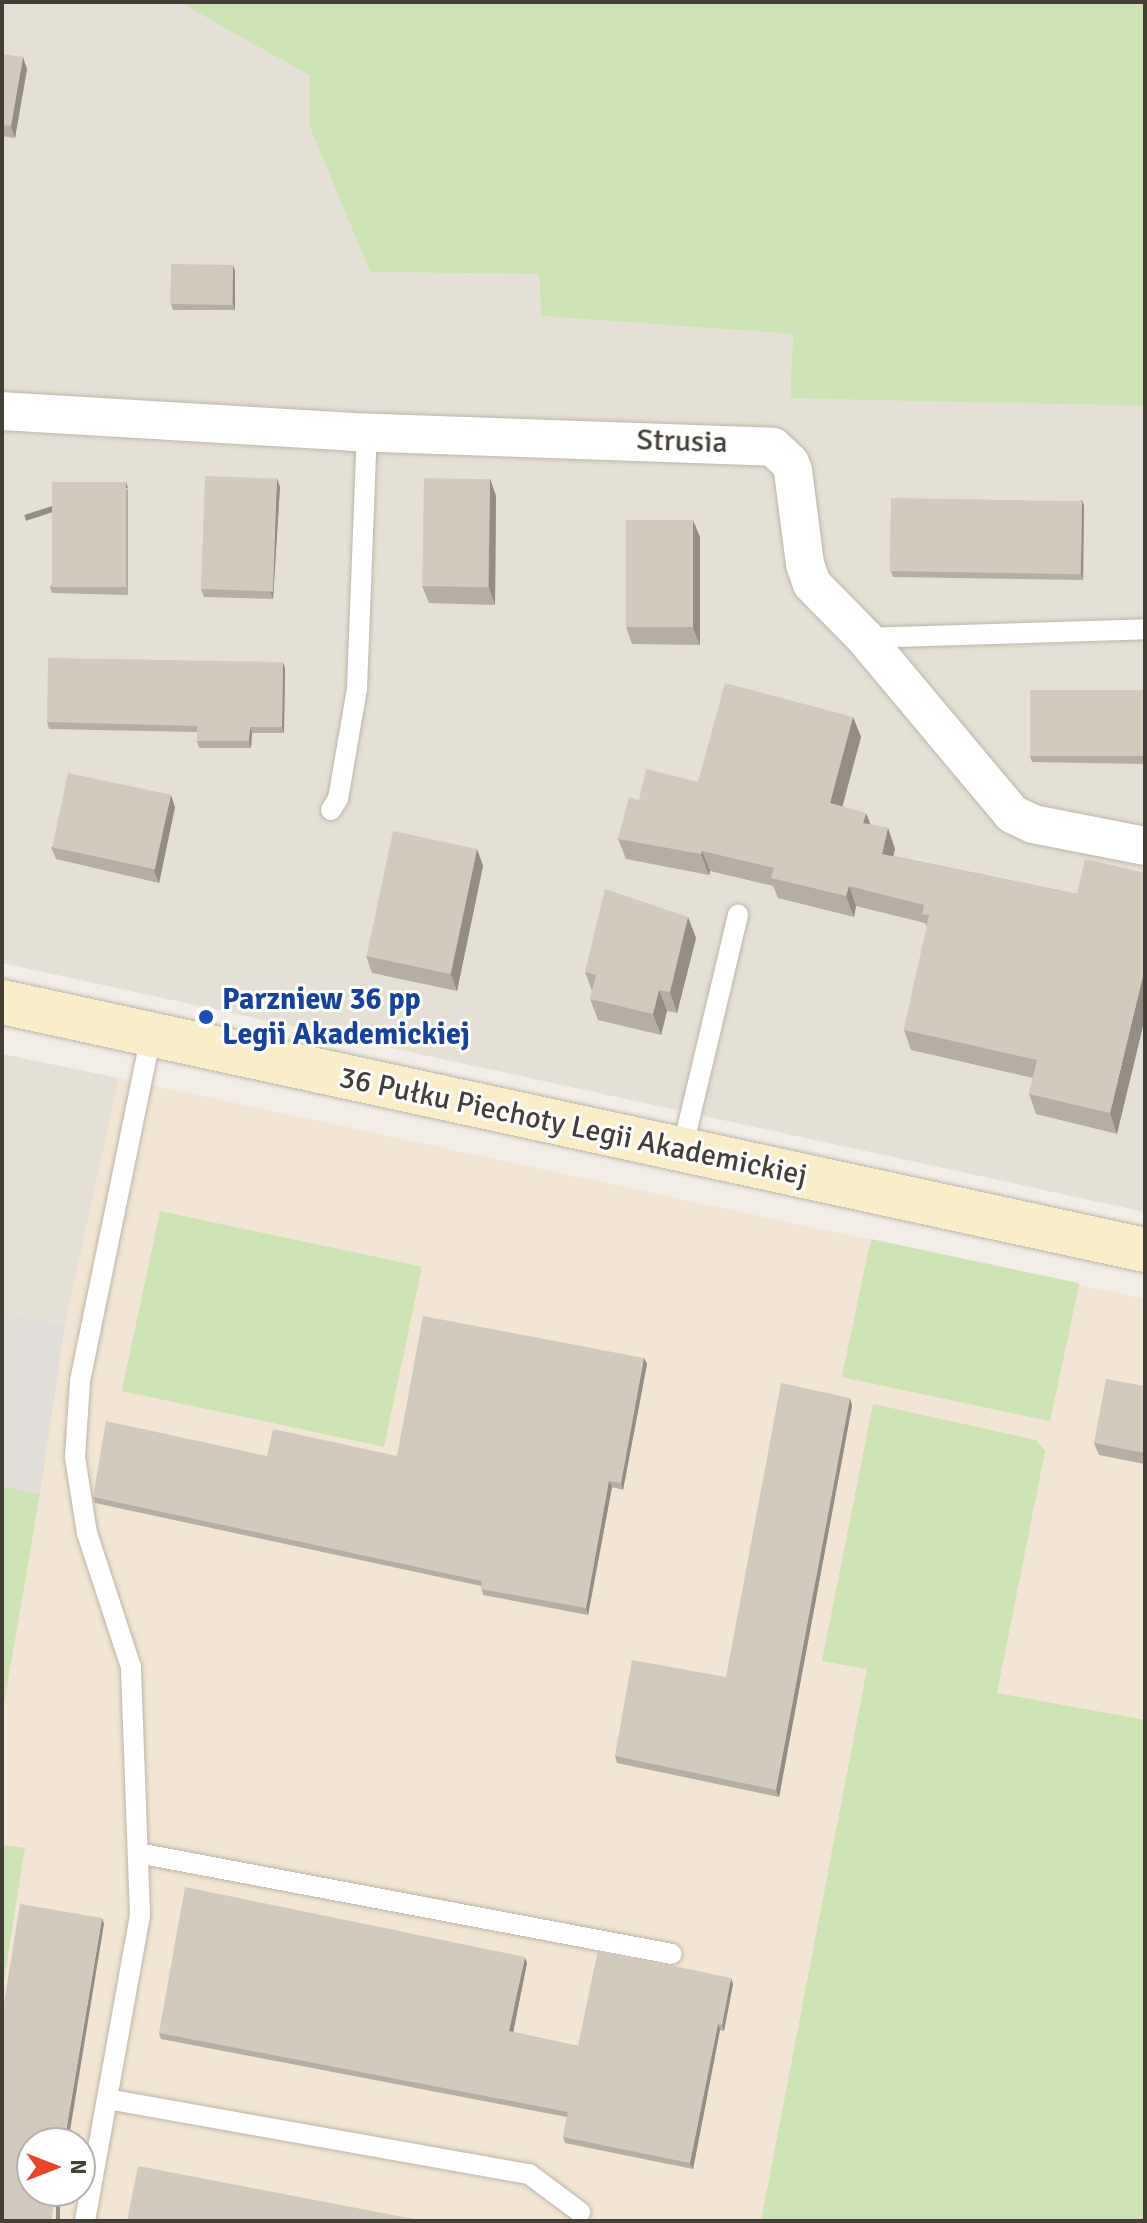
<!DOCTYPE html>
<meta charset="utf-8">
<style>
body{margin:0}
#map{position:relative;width:1147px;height:2223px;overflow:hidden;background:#f2eee7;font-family:Signika,sans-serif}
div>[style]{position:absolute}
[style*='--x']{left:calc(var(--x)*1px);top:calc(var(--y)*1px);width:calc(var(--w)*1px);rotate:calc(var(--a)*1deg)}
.residential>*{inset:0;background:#e5e0d5}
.commercial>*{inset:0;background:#f2e5d3}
.industrial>*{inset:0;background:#e1ddd8}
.green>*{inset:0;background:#cde3b3;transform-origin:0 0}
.roads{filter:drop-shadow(0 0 2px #bcb6aa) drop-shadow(0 0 2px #bcb6aa)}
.lane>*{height:20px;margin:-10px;padding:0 10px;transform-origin:10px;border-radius:10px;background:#fff}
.street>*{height:38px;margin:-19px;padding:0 19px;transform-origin:19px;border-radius:19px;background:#fff}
.secondary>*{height:44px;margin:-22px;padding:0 22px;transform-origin:22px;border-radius:22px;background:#faeec9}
.wall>*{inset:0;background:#b5aea3}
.shaded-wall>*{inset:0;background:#938d84;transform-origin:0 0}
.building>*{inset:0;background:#d2cabd;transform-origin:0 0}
.dots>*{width:22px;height:22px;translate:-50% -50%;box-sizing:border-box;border:4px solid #fff;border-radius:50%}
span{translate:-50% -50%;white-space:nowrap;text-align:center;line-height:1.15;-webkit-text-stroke:6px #fff;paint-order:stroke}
.street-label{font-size:30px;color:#443f36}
.transit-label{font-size:30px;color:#164399;font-weight:700}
.left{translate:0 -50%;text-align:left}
.frame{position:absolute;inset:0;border:4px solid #443f36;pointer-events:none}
.north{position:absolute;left:16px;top:2127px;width:80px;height:80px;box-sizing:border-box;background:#fff;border:2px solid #b4b2af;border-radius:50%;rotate:90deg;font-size:22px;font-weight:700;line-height:32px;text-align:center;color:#443f36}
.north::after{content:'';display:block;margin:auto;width:28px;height:36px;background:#e74529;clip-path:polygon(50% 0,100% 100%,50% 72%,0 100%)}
</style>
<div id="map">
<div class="residential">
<div style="clip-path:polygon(2px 2px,179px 2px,310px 76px,310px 128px,370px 272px,539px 274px,541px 316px,793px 334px,790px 397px,1145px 406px,1145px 1212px,2px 963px)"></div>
<div style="clip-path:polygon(2px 1054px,119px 1078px,65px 1325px,2px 1311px)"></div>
</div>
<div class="commercial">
<div style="clip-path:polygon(evenodd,119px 1078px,1145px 1299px,1145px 2221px,2px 2221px,2px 1993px,25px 1849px,2px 1845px,2px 1715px,65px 1325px,119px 1078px,32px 2143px,80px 2143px,80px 2191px,32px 2191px,32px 2143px)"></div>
</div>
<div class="industrial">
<div style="clip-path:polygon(2px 1311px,65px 1325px,40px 1494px,2px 1486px)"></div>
</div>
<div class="green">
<div style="clip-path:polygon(179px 2px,1145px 2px,1145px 406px,790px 398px,793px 334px,541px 316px,539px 274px,370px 272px,310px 128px,310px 76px)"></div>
<div style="left:160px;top:1211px;width:268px;height:184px;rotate:12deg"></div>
<div style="left:871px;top:1239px;width:213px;height:141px;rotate:12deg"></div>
<div style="clip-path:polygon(873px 1404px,1036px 1440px,1045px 1451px,997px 1693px,1145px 1720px,1145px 2221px,761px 2221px,867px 1669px,822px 1661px)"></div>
<div style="clip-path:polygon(2px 1486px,40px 1494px,2px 1715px)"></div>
<div style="clip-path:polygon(2px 1845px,25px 1848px,2px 1993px)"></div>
</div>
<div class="roads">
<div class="lane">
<div style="--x:865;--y:638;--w:280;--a:-1.8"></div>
<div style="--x:331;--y:810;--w:13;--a:-58"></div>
<div style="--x:338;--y:799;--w:112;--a:-80.2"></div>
<div style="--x:357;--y:689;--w:256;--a:-87.8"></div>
<div style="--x:682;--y:1150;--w:242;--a:-76.6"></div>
<div style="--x:138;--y:1853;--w:543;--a:10.71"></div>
<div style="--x:107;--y:2099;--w:429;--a:10.1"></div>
<div style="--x:529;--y:2174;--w:64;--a:36.7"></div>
<div style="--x:85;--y:2221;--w:311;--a:-79.8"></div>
<div style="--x:140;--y:1915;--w:248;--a:-92.1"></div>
<div style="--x:131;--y:1667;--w:141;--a:-108.2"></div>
<div style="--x:87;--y:1533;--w:77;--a:-99"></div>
<div style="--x:75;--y:1457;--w:76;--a:-86.2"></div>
<div style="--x:80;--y:1381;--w:353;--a:-78.4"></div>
</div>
<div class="street">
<div style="--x:2;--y:411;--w:350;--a:3.4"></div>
<div style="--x:351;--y:432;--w:422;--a:2"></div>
<div style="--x:773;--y:447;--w:23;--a:43"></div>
<div style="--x:790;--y:463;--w:9;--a:69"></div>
<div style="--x:793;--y:471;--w:94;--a:82.6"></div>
<div style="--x:805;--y:564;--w:21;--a:71"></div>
<div style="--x:812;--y:584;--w:76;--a:45.5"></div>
<div style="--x:865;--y:638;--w:229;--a:50.1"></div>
<div style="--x:1012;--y:814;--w:23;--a:25"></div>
<div style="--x:1033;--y:824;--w:114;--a:11.1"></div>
</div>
<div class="secondary">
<div style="--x:2;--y:1002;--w:1170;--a:12.24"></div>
</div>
</div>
<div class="wall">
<div style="clip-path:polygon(2px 54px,27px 69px,15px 138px,2px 136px)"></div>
<div style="clip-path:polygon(235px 271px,235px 310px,173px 310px,171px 304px)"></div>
<div style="clip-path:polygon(490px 479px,496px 496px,495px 605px,429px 603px,422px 586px)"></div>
<div style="clip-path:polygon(280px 487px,273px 599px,204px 597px,201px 589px)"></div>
<div style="clip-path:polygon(128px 488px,128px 595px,52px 593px,50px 587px)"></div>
<div style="clip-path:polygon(1082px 500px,1084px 506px,1083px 580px,893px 577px,891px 571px)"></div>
<div style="clip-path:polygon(700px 537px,700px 645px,632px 644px,626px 627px)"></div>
<div style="clip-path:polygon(285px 668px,284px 733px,252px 733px,251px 748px,199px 748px,197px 741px,197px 732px,49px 729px,47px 722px)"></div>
<div style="clip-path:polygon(1145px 691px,1145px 764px,1032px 762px,1030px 756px)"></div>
<div style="clip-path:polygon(853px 717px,861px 737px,842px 806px,871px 825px,888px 828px,895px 849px,893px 856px,1077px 894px,1117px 1134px,1036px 1114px,1029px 1094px,1033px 1078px,911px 1050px,904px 1030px,927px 927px,925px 923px,856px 906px,854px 917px,778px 898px,773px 886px,710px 871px,709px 875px,626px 859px,618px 839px,639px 800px,698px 782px)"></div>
<div style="clip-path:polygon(175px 807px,159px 883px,56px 859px,51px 847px)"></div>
<div style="clip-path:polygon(477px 849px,483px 866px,457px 991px,372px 973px,366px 956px)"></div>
<div style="clip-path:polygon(688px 917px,696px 938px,677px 1013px,667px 1011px,661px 1035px,598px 1020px,590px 999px,592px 991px,585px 972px)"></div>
<div style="clip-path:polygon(644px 1358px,647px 1364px,623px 1490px,612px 1487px,588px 1615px,483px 1595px,481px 1586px,95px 1503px,93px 1497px,267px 1456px,397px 1456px)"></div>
<div style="clip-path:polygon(1145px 1386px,1145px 1464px,1099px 1455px,1094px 1443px)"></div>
<div style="clip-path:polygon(850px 1398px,852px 1406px,779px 1797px,617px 1763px,615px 1756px,726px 1677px)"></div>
<div style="clip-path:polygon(527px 1963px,513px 2032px,578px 2046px,733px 1984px,724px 2031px,720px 2030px,693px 2169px,565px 2143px,563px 2137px,567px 2117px,161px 2039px,159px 2033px)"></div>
</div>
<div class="shaded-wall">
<div style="clip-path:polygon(23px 57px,27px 69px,15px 138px,11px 126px)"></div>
<div style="clip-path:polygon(233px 265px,235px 271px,235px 310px,233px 304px)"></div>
<div style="clip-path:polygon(277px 478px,280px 487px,273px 599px,270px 590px)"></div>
<div style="clip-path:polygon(490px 479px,496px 496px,495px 605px,489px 587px)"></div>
<div style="left:126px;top:482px;width:6px;height:107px;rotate:72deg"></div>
<div style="clip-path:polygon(1082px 500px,1084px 506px,1083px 580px,1081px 573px)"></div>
<div style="clip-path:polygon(693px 520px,700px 537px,700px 645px,693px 628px)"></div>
<div style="clip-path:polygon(283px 662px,285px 668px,284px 733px,282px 727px)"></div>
<div style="clip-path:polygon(853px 717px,861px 737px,838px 823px,830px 803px)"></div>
<div style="clip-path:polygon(250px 727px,252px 733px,251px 748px,249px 741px)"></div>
<div style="clip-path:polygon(171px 795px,175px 807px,159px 883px,154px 871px)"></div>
<div style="clip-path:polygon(866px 813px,874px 833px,863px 823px)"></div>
<div style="clip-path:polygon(888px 828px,895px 849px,889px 874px,882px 854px)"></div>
<div style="clip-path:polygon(477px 849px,483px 866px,457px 991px,451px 974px)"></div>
<div style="clip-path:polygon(702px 851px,710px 871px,709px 875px,701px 854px)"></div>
<div style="clip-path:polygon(849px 886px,856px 906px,854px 917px,846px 896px)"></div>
<div style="clip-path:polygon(688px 917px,696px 938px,677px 1013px,670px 992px)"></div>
<div style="clip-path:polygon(1145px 967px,1145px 1018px,1117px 1134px,1110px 1113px)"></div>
<div style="clip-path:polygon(659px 990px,667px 1011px,661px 1035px,653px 1014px)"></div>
<div style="clip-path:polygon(644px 1358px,647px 1364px,623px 1490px,621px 1483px)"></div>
<div style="clip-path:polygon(850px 1398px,852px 1406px,779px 1797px,776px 1790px)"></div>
<div style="clip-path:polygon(609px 1481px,612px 1487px,588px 1615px,586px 1608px)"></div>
<div style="clip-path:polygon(102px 1918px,104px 1924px,68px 2143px,64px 2143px)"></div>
<div style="clip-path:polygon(525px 1957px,527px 1963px,512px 2038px,509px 2031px)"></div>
<div style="clip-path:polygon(731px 1978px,733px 1984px,724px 2031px,722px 2025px)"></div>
<div style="clip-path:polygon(718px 2024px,720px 2030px,693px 2169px,690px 2163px)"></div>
<div style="left:56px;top:2191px;width:4px;height:30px"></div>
</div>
<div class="building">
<div style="clip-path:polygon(2px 54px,23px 57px,11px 126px,2px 125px)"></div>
<div style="left:171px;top:264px;width:62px;height:40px;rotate:1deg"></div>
<div style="left:205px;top:476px;width:72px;height:113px;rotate:2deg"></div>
<div style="left:424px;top:478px;width:66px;height:108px;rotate:1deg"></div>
<div style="left:52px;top:482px;width:74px;height:105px"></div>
<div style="left:891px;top:498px;width:191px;height:73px;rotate:1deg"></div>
<div style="left:626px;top:520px;width:67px;height:107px"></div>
<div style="clip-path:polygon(48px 658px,283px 662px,282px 727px,250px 727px,249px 741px,197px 741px,197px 726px,47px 722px)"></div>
<div style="clip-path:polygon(725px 683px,853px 717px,830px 803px,866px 813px,863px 823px,888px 828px,882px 854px,1077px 894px,1085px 859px,1145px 873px,1145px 967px,1110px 1113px,1029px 1094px,1037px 1060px,904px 1030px,929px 915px,922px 914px,924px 905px,849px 886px,846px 896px,771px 878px,774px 868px,702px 851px,701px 854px,618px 839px,629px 797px,639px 800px,646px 769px,698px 782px)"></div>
<div style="left:1030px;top:690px;width:115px;height:66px"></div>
<div style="left:68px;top:773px;width:105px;height:76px;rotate:12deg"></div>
<div style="left:393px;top:831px;width:86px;height:128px;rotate:12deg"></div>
<div style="clip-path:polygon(605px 889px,688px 917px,670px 992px,659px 990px,653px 1014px,590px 999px,596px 975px,585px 972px)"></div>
<div style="clip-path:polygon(423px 1316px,644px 1358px,621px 1483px,609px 1481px,586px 1608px,481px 1589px,482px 1581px,93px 1497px,106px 1421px,267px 1456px,273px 1429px,397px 1456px)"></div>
<div style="clip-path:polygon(1106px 1379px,1145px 1386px,1145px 1453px,1094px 1443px)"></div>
<div style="clip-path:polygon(781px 1383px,850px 1398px,776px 1790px,615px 1756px,632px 1660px,726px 1677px)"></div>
<div style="clip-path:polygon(185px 1887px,525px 1957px,509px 2031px,578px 2046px,598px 1950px,731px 1978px,722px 2025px,718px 2024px,690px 2163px,563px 2137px,568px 2112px,159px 2033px)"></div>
<div style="clip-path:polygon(20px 1904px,102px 1918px,64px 2143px,32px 2143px,32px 2191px,56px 2191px,51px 2221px,2px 2221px,2px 2016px)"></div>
<div style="clip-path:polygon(138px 2166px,424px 2221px,127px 2221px)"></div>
</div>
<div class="dots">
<div style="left:206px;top:1017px;background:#1a4fb4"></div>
</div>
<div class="street-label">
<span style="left:682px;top:442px;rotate:2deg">Strusia</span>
<span style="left:573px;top:1127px;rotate:12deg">36 Pułku Piechoty Legii Akademickiej</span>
</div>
<div class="transit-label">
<span class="left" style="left:222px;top:1017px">Parzniew 36 pp<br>Legii Akademickiej</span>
</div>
<div class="frame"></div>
<div class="north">N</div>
</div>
